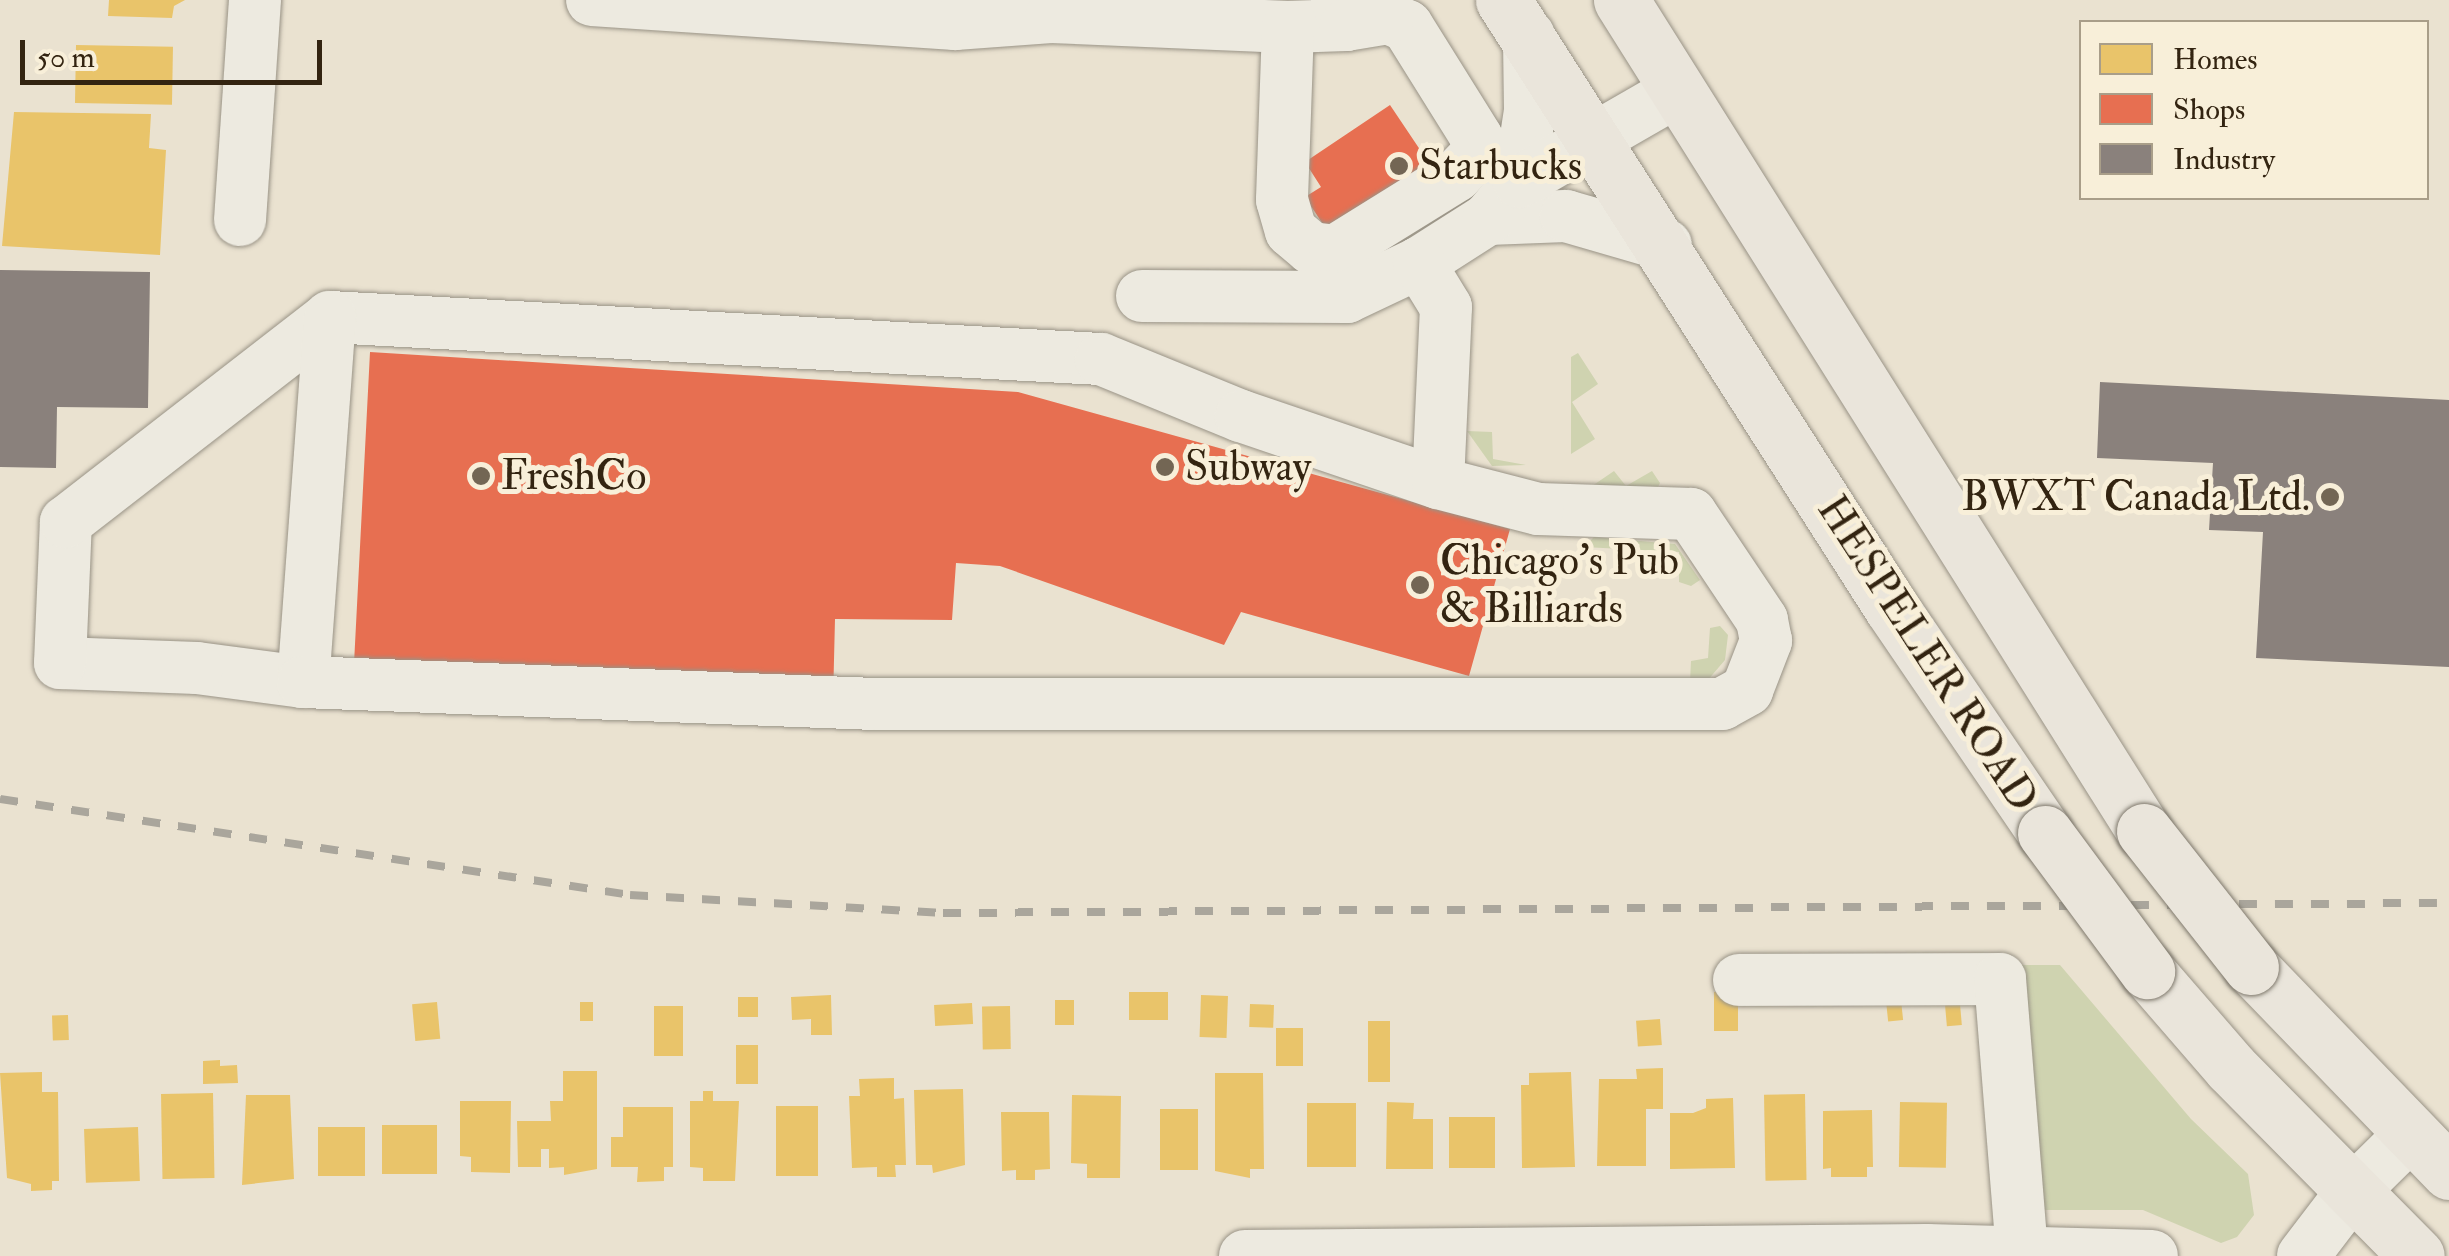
<!DOCTYPE html>
<style>
body{margin:0}
#map{position:relative;width:2449px;height:1256px;overflow:hidden;background:#eae2d0;font-family:"IM FELL Double Pica",serif}
div>[style]{position:absolute}
[style*='--x']{left:calc(var(--x)*1px);top:calc(var(--y)*1px);width:calc(var(--w)*1px);rotate:calc(var(--a)*1deg)}
.green>*{inset:0;background:#cfd3b0}
.homes>*{inset:0;background:#e9c46a;transform-origin:0 0}
.shops>*{inset:0;background:#e76f51}
.industry>*{inset:0;background:#8a817c}
.roads{filter:drop-shadow(0 0 2px #999386) drop-shadow(0 0 2px #999386)}
.minor>*{height:52px;margin:-26px;padding:0 26px;transform-origin:26px;border-radius:26px;background:#edeae0}
.major>*{height:55px;margin:-27.5px;padding:0 27.5px;transform-origin:27.5px;border-radius:27.5px;background:#eae5db}
.rail>*{height:8px;margin-top:-4px;transform-origin:0;background:repeating-linear-gradient(90deg,#aaa69c 0 18px,transparent 0 36px)}
.bridges{filter:drop-shadow(0 0 2px #7f796d) drop-shadow(0 0 2px #7f796d)}
.major-bridge>*{height:55px;margin:-27.5px;padding:0 27.5px;transform-origin:27.5px;border-radius:27.5px;background:#eae5db}
.dots>*{width:28px;height:28px;translate:-50% -50%;box-sizing:border-box;border:5px solid #f8efd9;border-radius:50%}
span{translate:-50% -50%;white-space:nowrap;text-align:center;line-height:1.15;-webkit-text-stroke:10px #f8efd9;paint-order:stroke}
.poi-label{font-size:42px;color:#332411}
.left{translate:0 -50%;text-align:left}
.right{translate:-100% -50%;text-align:right}
.street-label{font-size:42px;color:#332411}
.legend{position:absolute;left:2079px;top:20px;width:350px;height:180px;box-sizing:border-box;background:#f8efd9;border:2px solid #a99e89;margin:0;padding:12px 18px;list-style:none;font-size:30px;color:#332411}
.legend li{display:flex;align-items:center;gap:20px;height:50px}
.legend b{width:50px;border:2px solid #a99e89}
.scale{position:absolute;left:20px;top:40px;width:302px;height:45px;box-sizing:border-box;border:5px solid #332411;border-top:0;padding-left:12px;font-size:30px;line-height:35px;white-space:nowrap;color:#332411;-webkit-text-stroke:8px #f8efd9;paint-order:stroke}
</style>
<div id="map">
<div class="green">
<div style="clip-path:polygon(1578px 353px,1598px 384px,1572px 402px,1595px 439px,1571px 454px,1571px 357px)"></div>
<div style="clip-path:polygon(1467px 431px,1492px 432px,1493px 459px,1526px 465px,1492px 466px)"></div>
<div style="clip-path:polygon(1614px 471px,1626px 486px,1652px 471px,1660px 483px,1658px 487px,1592px 486px)"></div>
<div style="clip-path:polygon(1594px 537px,1675px 544px,1700px 580px,1691px 586px,1679px 582px,1679px 552px,1584px 547px)"></div>
<div style="clip-path:polygon(1720px 626px,1728px 635px,1725px 660px,1707px 681px,1690px 682px,1691px 661px,1708px 658px,1710px 628px)"></div>
<div style="clip-path:polygon(2022px 965px,2060px 965px,2191px 1119px,2248px 1174px,2254px 1215px,2237px 1237px,2221px 1243px,2143px 1210px,2042px 1210px)"></div>
</div>
<div class="homes">
<div style="clip-path:polygon(109px 0,185px 0,174px 6px,172px 18px,108px 16px)"></div>
<div style="left:76px;top:45px;width:97px;height:58px;rotate:1deg"></div>
<div style="clip-path:polygon(14px 112px,151px 114px,149px 148px,166px 150px,160px 255px,2px 246px)"></div>
<div style="left:1129px;top:992px;width:39px;height:28px"></div>
<div style="left:1714px;top:992px;width:24px;height:39px"></div>
<div style="clip-path:polygon(831px 995px,832px 1035px,811px 1035px,811px 1019px,792px 1020px,791px 997px)"></div>
<div style="left:1201px;top:995px;width:27px;height:42px;rotate:2deg"></div>
<div style="left:738px;top:997px;width:20px;height:20px"></div>
<div style="left:1055px;top:1000px;width:19px;height:25px"></div>
<div style="left:1901px;top:1000px;width:20px;height:15px;rotate:84deg"></div>
<div style="left:437px;top:1002px;width:37px;height:25px;rotate:85deg"></div>
<div style="left:593px;top:1002px;width:19px;height:13px;rotate:90deg"></div>
<div style="left:972px;top:1003px;width:21px;height:38px;rotate:87deg"></div>
<div style="left:1250px;top:1004px;width:24px;height:23px;rotate:2deg"></div>
<div style="left:1960px;top:1004px;width:21px;height:15px;rotate:85deg"></div>
<div style="left:654px;top:1006px;width:29px;height:50px"></div>
<div style="left:1010px;top:1006px;width:43px;height:28px;rotate:89deg"></div>
<div style="left:68px;top:1015px;width:25px;height:16px;rotate:88deg"></div>
<div style="left:1660px;top:1019px;width:26px;height:24px;rotate:86deg"></div>
<div style="left:1368px;top:1021px;width:22px;height:61px"></div>
<div style="left:1276px;top:1028px;width:27px;height:38px"></div>
<div style="left:758px;top:1045px;width:39px;height:22px;rotate:90deg"></div>
<div style="clip-path:polygon(220px 1060px,220px 1066px,237px 1065px,238px 1083px,203px 1084px,203px 1061px)"></div>
<div style="clip-path:polygon(1663px 1068px,1663px 1109px,1646px 1109px,1646px 1166px,1597px 1166px,1599px 1079px,1637px 1079px,1636px 1069px)"></div>
<div style="clip-path:polygon(563px 1071px,597px 1071px,597px 1169px,564px 1175px,564px 1167px,549px 1168px,549px 1149px,541px 1149px,541px 1167px,518px 1167px,517px 1121px,551px 1121px,550px 1101px,563px 1101px)"></div>
<div style="clip-path:polygon(42px 1072px,42px 1092px,58px 1092px,59px 1181px,52px 1181px,52px 1190px,31px 1191px,31px 1184px,7px 1178px,0 1073px)"></div>
<div style="clip-path:polygon(1571px 1072px,1575px 1167px,1522px 1168px,1521px 1085px,1529px 1085px,1529px 1073px)"></div>
<div style="clip-path:polygon(1215px 1073px,1263px 1073px,1264px 1169px,1250px 1169px,1250px 1178px,1215px 1171px)"></div>
<div style="clip-path:polygon(894px 1078px,894px 1099px,904px 1098px,906px 1165px,895px 1165px,896px 1177px,877px 1177px,877px 1167px,852px 1168px,849px 1096px,860px 1096px,859px 1079px)"></div>
<div style="clip-path:polygon(963px 1089px,965px 1165px,933px 1173px,932px 1165px,916px 1165px,914px 1090px)"></div>
<div style="clip-path:polygon(703px 1091px,713px 1091px,713px 1101px,739px 1101px,735px 1181px,703px 1181px,703px 1168px,690px 1167px,690px 1101px,703px 1101px)"></div>
<div style="left:213px;top:1093px;width:85px;height:52px;rotate:89deg"></div>
<div style="left:1805px;top:1094px;width:86px;height:41px;rotate:89deg"></div>
<div style="clip-path:polygon(246px 1095px,290px 1095px,294px 1179px,242px 1185px)"></div>
<div style="clip-path:polygon(1072px 1095px,1121px 1096px,1120px 1178px,1087px 1178px,1087px 1164px,1071px 1163px)"></div>
<div style="clip-path:polygon(1733px 1098px,1735px 1168px,1670px 1169px,1670px 1113px,1693px 1113px,1706px 1108px,1706px 1099px)"></div>
<div style="clip-path:polygon(460px 1101px,511px 1101px,510px 1173px,471px 1172px,471px 1157px,460px 1156px)"></div>
<div style="clip-path:polygon(1387px 1102px,1414px 1103px,1413px 1119px,1433px 1119px,1433px 1169px,1386px 1169px)"></div>
<div style="left:1900px;top:1102px;width:47px;height:65px;rotate:1deg"></div>
<div style="left:1307px;top:1103px;width:49px;height:64px"></div>
<div style="left:818px;top:1106px;width:70px;height:42px;rotate:90deg"></div>
<div style="clip-path:polygon(623px 1107px,673px 1107px,673px 1167px,664px 1167px,664px 1181px,637px 1182px,638px 1167px,611px 1167px,611px 1137px,623px 1137px)"></div>
<div style="left:1160px;top:1109px;width:38px;height:61px"></div>
<div style="clip-path:polygon(1872px 1110px,1873px 1167px,1867px 1167px,1867px 1177px,1831px 1177px,1831px 1168px,1823px 1169px,1823px 1111px)"></div>
<div style="clip-path:polygon(1001px 1112px,1049px 1112px,1050px 1169px,1035px 1170px,1035px 1180px,1016px 1180px,1016px 1170px,1002px 1171px)"></div>
<div style="left:1495px;top:1117px;width:51px;height:46px;rotate:90deg"></div>
<div style="left:437px;top:1125px;width:49px;height:55px;rotate:90deg"></div>
<div style="left:138px;top:1127px;width:54px;height:54px;rotate:88deg"></div>
<div style="left:318px;top:1127px;width:47px;height:49px"></div>
</div>
<div class="shops">
<div style="clip-path:polygon(1390px 105px,1437px 175px,1334px 241px,1305px 197px,1321px 187px,1305px 162px)"></div>
<div style="clip-path:polygon(370px 352px,1018px 392px,1510px 529px,1469px 676px,1241px 612px,1224px 645px,1000px 566px,956px 563px,952px 620px,835px 619px,833px 701px,353px 683px)"></div>
</div>
<div class="industry">
<div style="clip-path:polygon(0 270px,150px 272px,148px 408px,57px 407px,56px 468px,0 467px)"></div>
<div style="clip-path:polygon(2100px 382px,2449px 400px,2449px 667px,2256px 658px,2263px 532px,2209px 530px,2213px 463px,2097px 458px)"></div>
</div>
<div class="roads">
<div class="minor">
<div style="--x:592;--y:0;--w:364;--a:3.8"></div>
<div style="--x:955;--y:24;--w:96;--a:-4.2"></div>
<div style="--x:1051;--y:17;--w:237;--a:2.4"></div>
<div style="--x:1288;--y:27;--w:58;--a:-2"></div>
<div style="--x:1346;--y:25;--w:27;--a:-110"></div>
<div style="--x:1288;--y:27;--w:173;--a:92"></div>
<div style="--x:1282;--y:200;--w:32;--a:74"></div>
<div style="--x:1291;--y:231;--w:26;--a:40"></div>
<div style="--x:1311;--y:248;--w:24;--a:7"></div>
<div style="--x:1335;--y:251;--w:142;--a:-31.8"></div>
<div style="--x:1456;--y:176;--w:29;--a:-46"></div>
<div style="--x:1476;--y:155;--w:17;--a:-87"></div>
<div style="--x:1477;--y:138;--w:132;--a:-122"></div>
<div style="--x:1407;--y:26;--w:21;--a:-157"></div>
<div style="--x:1388;--y:18;--w:43;--a:170.5"></div>
<div style="--x:1519;--y:182;--w:72;--a:-81.2"></div>
<div style="--x:1530;--y:111;--w:75;--a:-90.8"></div>
<div style="--x:1488;--y:219;--w:78;--a:-2.2"></div>
<div style="--x:1566;--y:216;--w:104;--a:16.2"></div>
<div style="--x:240;--y:220;--w:221;--a:-86.1"></div>
<div style="--x:1142;--y:296;--w:205;--a:0.3"></div>
<div style="--x:1347;--y:297;--w:80;--a:-25.3"></div>
<div style="--x:1419;--y:263;--w:82;--a:-32.5"></div>
<div style="--x:1488;--y:219;--w:48;--a:-50"></div>
<div style="--x:1519;--y:182;--w:182;--a:-29.9"></div>
<div style="--x:330;--y:317;--w:772;--a:3.12"></div>
<div style="--x:1101;--y:359;--w:151;--a:22.2"></div>
<div style="--x:1241;--y:416;--w:208;--a:18.8"></div>
<div style="--x:303;--y:682;--w:107;--a:-172.5"></div>
<div style="--x:197;--y:668;--w:137;--a:-177.9"></div>
<div style="--x:60;--y:663;--w:141;--a:-87.6"></div>
<div style="--x:66;--y:522;--w:334;--a:-37.8"></div>
<div style="--x:330;--y:317;--w:366;--a:94.2"></div>
<div style="--x:303;--y:682;--w:572;--a:2.2"></div>
<div style="--x:875;--y:704;--w:847;--a:0"></div>
<div style="--x:1722;--y:704;--w:29;--a:-29"></div>
<div style="--x:1747;--y:690;--w:53;--a:-68.8"></div>
<div style="--x:1766;--y:641;--w:21;--a:-101"></div>
<div style="--x:1762;--y:620;--w:128;--a:-123.8"></div>
<div style="--x:1691;--y:514;--w:153;--a:-178.1"></div>
<div style="--x:1538;--y:509;--w:103;--a:-165.4"></div>
<div style="--x:1438;--y:483;--w:176;--a:-87.4"></div>
<div style="--x:1446;--y:307;--w:52;--a:-121.5"></div>
<div style="--x:1739;--y:980;--w:261;--a:-0.2"></div>
<div style="--x:2000;--y:979;--w:275;--a:85.4"></div>
<div style="--x:1245;--y:1256;--w:682;--a:-0.5"></div>
<div style="--x:1927;--y:1250;--w:225;--a:1.5"></div>
<div style="--x:2303;--y:1256;--w:79;--a:-52.7"></div>
<div style="--x:2351;--y:1193;--w:83;--a:-44.5"></div>
</div>
<div class="major">
<div style="--x:1503;--y:0;--w:720;--a:57.41"></div>
<div style="--x:1891;--y:607;--w:273;--a:55.7"></div>
<div style="--x:1621;--y:0;--w:982;--a:57.82"></div>
<div style="--x:2251;--y:967;--w:285;--a:46"></div>
<div style="--x:2147;--y:971;--w:128;--a:49.1"></div>
<div style="--x:2231;--y:1068;--w:264;--a:45.3"></div>
</div>
</div>
<div class="rail">
<div style="--x:0;--y:799;--w:637;--a:8.66"></div>
<div style="--x:630;--y:895;--w:314;--a:3.3"></div>
<div style="--x:943;--y:913;--w:1506;--a:-0.38"></div>
</div>
<div class="bridges">
<div class="major-bridge">
<div style="--x:2144;--y:831;--w:173;--a:51.8"></div>
<div style="--x:2045;--y:833;--w:172;--a:53.5"></div>
</div>
</div>
<div class="dots">
<div style="left:1399px;top:166px;background:#736654"></div>
<div style="left:1165px;top:467px;background:#736654"></div>
<div style="left:481px;top:476px;background:#736654"></div>
<div style="left:2330px;top:497px;background:#736654"></div>
<div style="left:1420px;top:585px;background:#736654"></div>
</div>
<div class="poi-label">
<span class="left" style="left:1419px;top:166px">Starbucks</span>
<span class="left" style="left:1185px;top:467px">Subway</span>
<span class="left" style="left:501px;top:476px">FreshCo</span>
<span class="right" style="left:2310px;top:497px">BWXT Canada Ltd.</span>
<span class="left" style="left:1440px;top:585px">Chicago's Pub<br>&amp; Billiards</span>
</div>
<div class="street-label">
<span style="left:1927px;top:654px;rotate:57deg">HESPELER ROAD</span>
</div>
<ul class="legend">
<li><b style="height:28px;background:#e9c46a"></b>Homes</li>
<li><b style="height:28px;background:#e76f51"></b>Shops</li>
<li><b style="height:28px;background:#8a817c"></b>Industry</li>
</ul>
<div class="scale">50 m</div>
</div>
